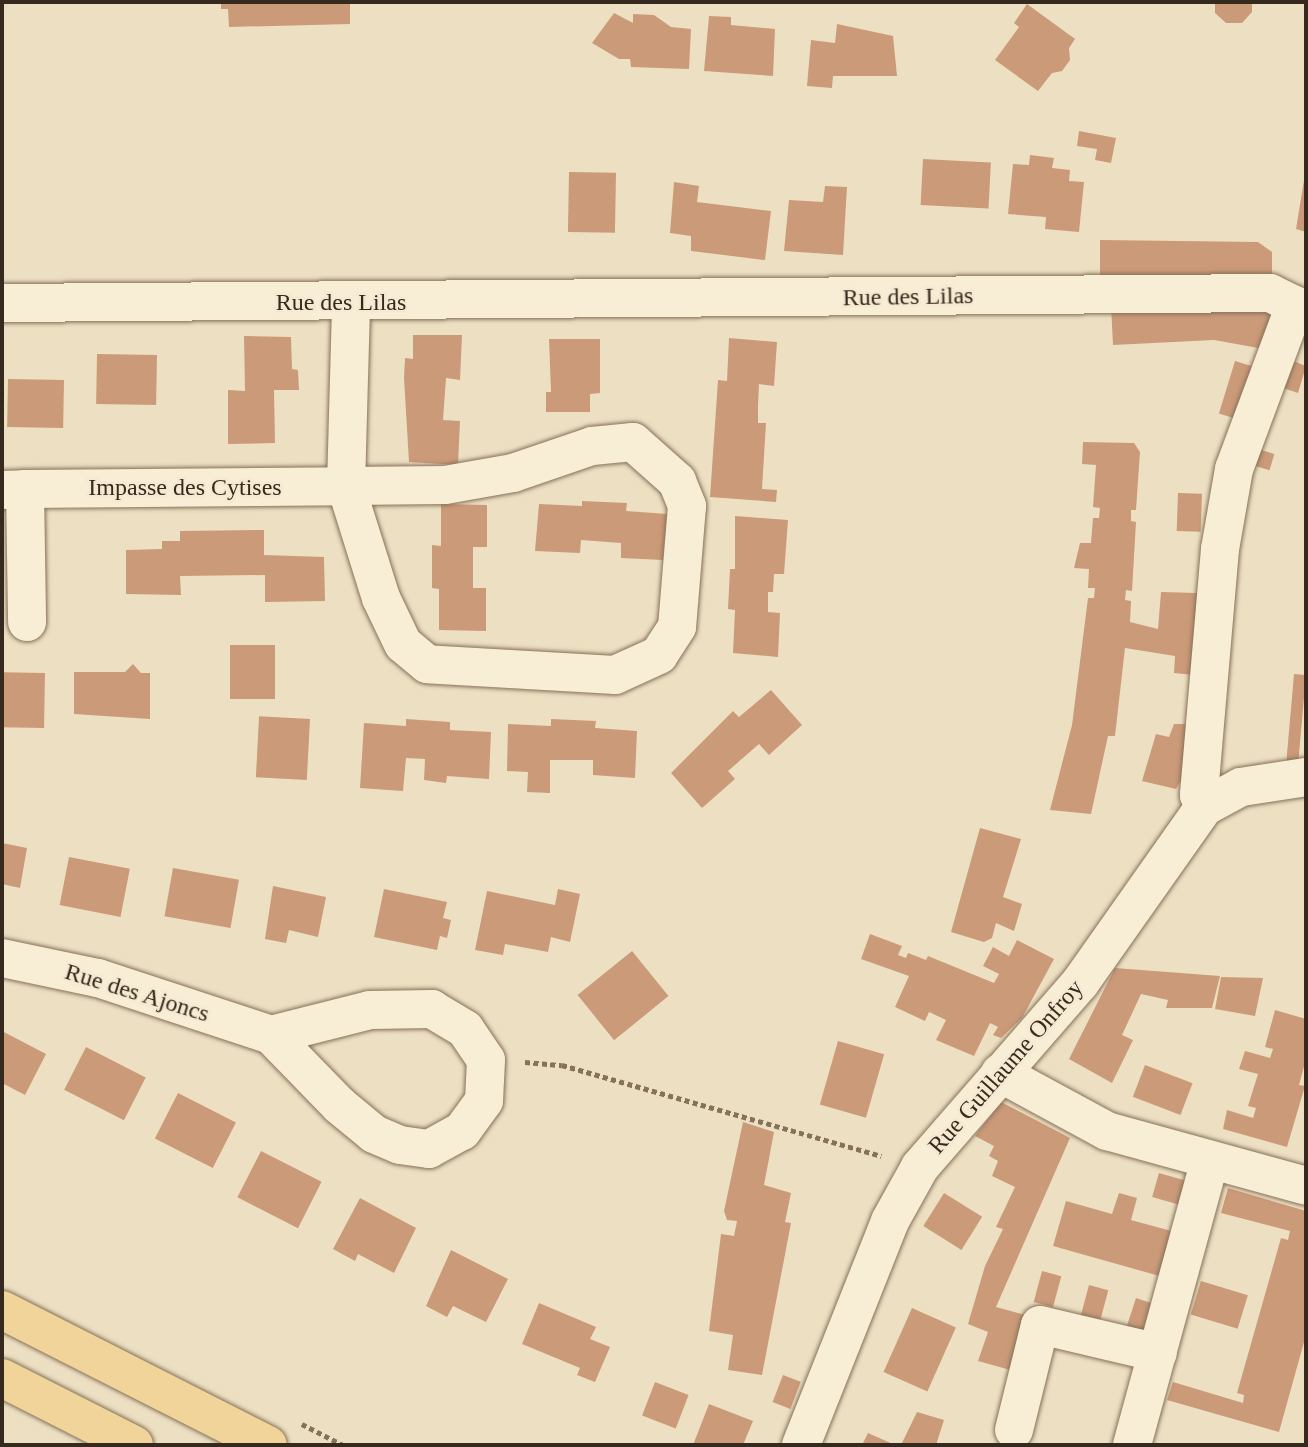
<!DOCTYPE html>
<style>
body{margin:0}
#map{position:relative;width:1308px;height:1447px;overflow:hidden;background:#ede0c2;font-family:Georgia,serif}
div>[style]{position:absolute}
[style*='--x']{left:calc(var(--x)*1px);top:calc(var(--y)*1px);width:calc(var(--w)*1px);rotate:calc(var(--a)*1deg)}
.building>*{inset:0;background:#cb9a78;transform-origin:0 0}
.path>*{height:4.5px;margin-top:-2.25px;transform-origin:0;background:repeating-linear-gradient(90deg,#867159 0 5px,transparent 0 8.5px)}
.roads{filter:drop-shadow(0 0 2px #867159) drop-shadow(0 0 2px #867159)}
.street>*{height:38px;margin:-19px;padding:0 19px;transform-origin:19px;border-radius:19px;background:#f8edd5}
.primary>*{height:38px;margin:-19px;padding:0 19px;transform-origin:19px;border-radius:19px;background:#f0d499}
span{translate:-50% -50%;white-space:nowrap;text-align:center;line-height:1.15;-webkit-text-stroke:5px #f5ead1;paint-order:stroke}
.street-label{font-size:24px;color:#36291d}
.frame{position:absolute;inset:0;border:4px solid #36291d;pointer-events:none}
</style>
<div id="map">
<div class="building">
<div style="clip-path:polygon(221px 2px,350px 2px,350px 24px,229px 27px,228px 9px,221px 9px)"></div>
<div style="clip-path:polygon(1215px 2px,1252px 2px,1252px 12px,1242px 23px,1226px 23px,1215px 13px)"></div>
<div style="clip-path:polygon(1027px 4px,1075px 39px,1069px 48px,1070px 60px,1062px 71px,1052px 73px,1038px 91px,995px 60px,1019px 27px,1014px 23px)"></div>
<div style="clip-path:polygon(614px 13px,633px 23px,633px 14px,654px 15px,671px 27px,691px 29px,689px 69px,631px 67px,630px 59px,619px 59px,592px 43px)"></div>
<div style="clip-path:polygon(709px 16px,731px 17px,731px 25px,775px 29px,773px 76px,704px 71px)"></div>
<div style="clip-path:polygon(837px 24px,893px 36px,897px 76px,833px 76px,832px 88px,807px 86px,811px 40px,835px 43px)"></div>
<div style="clip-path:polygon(1079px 131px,1116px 138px,1111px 163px,1095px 160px,1097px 149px,1077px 146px)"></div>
<div style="clip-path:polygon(1030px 155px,1054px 158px,1052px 168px,1070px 170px,1069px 181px,1084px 182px,1079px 232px,1045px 229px,1046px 217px,1008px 214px,1013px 164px,1029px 165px)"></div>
<div style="left:923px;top:159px;width:68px;height:46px;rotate:3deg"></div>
<div style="clip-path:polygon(1306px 168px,1306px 232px,1296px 229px)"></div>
<div style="left:569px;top:172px;width:47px;height:60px;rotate:1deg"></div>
<div style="clip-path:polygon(674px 182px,699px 186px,697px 202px,771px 211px,765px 260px,691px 251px,691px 236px,670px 233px)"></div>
<div style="clip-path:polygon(825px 186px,847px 187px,843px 255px,784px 251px,789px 200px,823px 202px)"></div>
<div style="clip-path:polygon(1100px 240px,1258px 242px,1272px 252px,1272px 279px,1100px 277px)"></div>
<div style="clip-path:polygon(1111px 305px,1275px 310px,1264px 349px,1214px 340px,1113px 345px)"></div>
<div style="clip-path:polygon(413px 335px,462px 335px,460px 380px,446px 378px,443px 420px,460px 421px,458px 465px,409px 462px,404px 378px,405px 358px,413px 359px)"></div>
<div style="clip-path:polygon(244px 336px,291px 337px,292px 369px,298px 370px,299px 390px,274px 390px,275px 443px,228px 444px,228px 390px,245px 391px)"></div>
<div style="clip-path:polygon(729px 338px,777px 342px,774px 386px,759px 384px,758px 406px,758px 423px,766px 423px,762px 489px,777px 490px,776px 502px,710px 497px,718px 380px,727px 381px)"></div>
<div style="clip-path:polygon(549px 339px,600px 339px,600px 393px,590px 394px,590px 412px,546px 412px,546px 392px,551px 392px)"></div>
<div style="left:97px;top:354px;width:60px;height:50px;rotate:1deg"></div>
<div style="left:1235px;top:361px;width:24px;height:55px;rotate:17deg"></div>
<div style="clip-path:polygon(1293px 361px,1306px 366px,1298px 393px,1283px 388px)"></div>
<div style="left:8px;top:379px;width:56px;height:48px;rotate:1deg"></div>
<div style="clip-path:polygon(1083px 442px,1134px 443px,1140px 452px,1136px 510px,1131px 510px,1131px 521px,1136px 522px,1132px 591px,1126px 590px,1125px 600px,1131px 601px,1130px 622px,1158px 629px,1161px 592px,1197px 593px,1193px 675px,1174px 673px,1175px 656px,1125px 648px,1115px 736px,1108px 736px,1091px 814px,1050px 810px,1072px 725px,1088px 598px,1094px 598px,1095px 588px,1088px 588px,1089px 569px,1074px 568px,1080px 543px,1091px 543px,1093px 518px,1099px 518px,1100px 508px,1093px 507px,1096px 465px,1082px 464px)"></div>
<div style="left:1261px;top:450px;width:14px;height:17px;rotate:17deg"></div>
<div style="left:1178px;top:493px;width:24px;height:38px;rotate:2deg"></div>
<div style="clip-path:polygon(582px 501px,627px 503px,626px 511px,667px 514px,663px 560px,621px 558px,621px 543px,581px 540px,580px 553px,535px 551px,539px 504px,582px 506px)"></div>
<div style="clip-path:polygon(441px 504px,487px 505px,487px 547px,473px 547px,473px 588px,486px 588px,486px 631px,439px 630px,439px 589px,432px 588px,432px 545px,441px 546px)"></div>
<div style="clip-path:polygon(735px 516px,788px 520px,784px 574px,774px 574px,773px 592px,768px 592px,768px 612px,780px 613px,778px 657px,733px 653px,735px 610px,728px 609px,730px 569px,735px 569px)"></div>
<div style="clip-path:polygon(264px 530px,264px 555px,324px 557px,325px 601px,265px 602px,265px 575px,180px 576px,181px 595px,126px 594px,126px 550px,162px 549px,162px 541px,180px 541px,180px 531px)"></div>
<div style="left:230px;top:645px;width:45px;height:54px"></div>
<div style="clip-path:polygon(133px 664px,141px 673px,150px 673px,150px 719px,74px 714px,74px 672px,125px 672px)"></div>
<div style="left:45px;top:673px;width:55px;height:43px;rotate:91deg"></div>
<div style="left:1294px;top:674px;width:12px;height:89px;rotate:5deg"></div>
<div style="clip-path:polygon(771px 690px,802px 725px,769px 755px,759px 744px,728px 771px,735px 779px,702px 808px,671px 773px,733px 711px,739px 717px)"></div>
<div style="left:310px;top:719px;width:61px;height:51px;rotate:93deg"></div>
<div style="clip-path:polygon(406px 719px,450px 722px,450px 730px,491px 732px,489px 779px,447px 776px,446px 783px,424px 780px,425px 759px,406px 758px,403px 791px,360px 788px,364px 723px,406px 726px)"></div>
<div style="clip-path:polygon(551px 719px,596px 721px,595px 728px,637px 731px,635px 778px,593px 775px,593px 760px,550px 760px,550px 793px,527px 792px,528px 772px,507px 771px,508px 724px,551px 726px)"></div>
<div style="clip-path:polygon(1174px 724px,1191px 724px,1183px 777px,1176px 789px,1142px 781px,1156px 734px,1169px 737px)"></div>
<div style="clip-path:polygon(980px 828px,1021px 839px,1003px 897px,1022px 904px,1014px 931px,996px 923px,992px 938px,984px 942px,951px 932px)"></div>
<div style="clip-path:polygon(2px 843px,27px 848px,20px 888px,2px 884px)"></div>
<div style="left:69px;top:857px;width:62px;height:49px;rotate:11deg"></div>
<div style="left:173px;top:868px;width:67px;height:49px;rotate:10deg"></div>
<div style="clip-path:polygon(273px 886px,326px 897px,318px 937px,289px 930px,286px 943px,265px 939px)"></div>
<div style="clip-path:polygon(384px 889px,447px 902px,443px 918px,451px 920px,447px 938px,440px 936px,437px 950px,374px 937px)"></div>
<div style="clip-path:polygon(558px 889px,580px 894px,570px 942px,551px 937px,548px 952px,505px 944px,503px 955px,475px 950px,487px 891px,555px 905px)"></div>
<div style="clip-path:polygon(870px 934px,902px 946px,898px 955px,906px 958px,908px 953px,926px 960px,928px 956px,994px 983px,999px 974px,983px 966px,993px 947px,1009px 956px,1017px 940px,1054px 959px,1022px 1018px,1001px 1038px,993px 1035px,998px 1027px,990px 1023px,974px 1056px,936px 1040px,946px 1020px,929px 1012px,925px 1021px,895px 1007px,909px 976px,861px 959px)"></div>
<div style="left:632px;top:951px;width:58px;height:70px;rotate:51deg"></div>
<div style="clip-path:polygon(1115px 968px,1220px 976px,1212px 1008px,1166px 1008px,1168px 1000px,1141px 994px,1122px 1035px,1133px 1040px,1112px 1083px,1069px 1059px)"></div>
<div style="clip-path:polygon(1221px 977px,1263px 978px,1255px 1016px,1215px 1009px)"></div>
<div style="clip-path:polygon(1275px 1010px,1306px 1019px,1306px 1059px,1299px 1085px,1305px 1086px,1287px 1147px,1223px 1129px,1227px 1110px,1253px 1118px,1256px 1108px,1248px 1106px,1258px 1074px,1239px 1069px,1245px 1051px,1270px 1058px,1273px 1049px,1265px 1047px)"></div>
<div style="clip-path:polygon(2px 1031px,46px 1054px,25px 1095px,2px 1083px)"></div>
<div style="left:838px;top:1041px;width:48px;height:66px;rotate:16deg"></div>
<div style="left:86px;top:1047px;width:67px;height:48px;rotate:27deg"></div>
<div style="left:1145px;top:1065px;width:51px;height:34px;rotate:21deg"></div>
<div style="left:178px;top:1093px;width:65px;height:51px;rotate:27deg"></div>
<div style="clip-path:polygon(1001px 1102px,1070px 1138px,996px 1307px,1029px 1316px,1014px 1371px,978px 1361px,988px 1332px,968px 1324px,985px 1266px,1003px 1229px,996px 1227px,1015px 1187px,992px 1176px,998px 1161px,989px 1156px,994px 1146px,975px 1136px)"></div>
<div style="clip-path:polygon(743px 1122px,774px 1132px,764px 1185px,791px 1193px,785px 1222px,791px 1223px,762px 1375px,728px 1370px,733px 1335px,709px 1331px,721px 1234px,734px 1236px,737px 1221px,727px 1220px,724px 1211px)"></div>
<div style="left:261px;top:1151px;width:68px;height:52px;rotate:27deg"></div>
<div style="left:1159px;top:1173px;width:32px;height:25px;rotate:16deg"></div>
<div style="clip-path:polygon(1228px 1188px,1306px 1211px,1306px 1335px,1279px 1432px,1167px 1400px,1173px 1382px,1243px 1403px,1244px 1395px,1237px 1393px,1281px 1238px,1288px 1240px,1290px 1231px,1221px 1213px)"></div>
<div style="left:944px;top:1193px;width:45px;height:39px;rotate:32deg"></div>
<div style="clip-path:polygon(1119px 1193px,1137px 1198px,1131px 1220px,1175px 1232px,1163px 1277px,1053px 1246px,1066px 1201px,1112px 1214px)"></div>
<div style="clip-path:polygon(360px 1198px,416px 1228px,394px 1273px,358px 1254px,355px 1261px,333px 1249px)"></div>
<div style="clip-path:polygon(451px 1250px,508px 1279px,486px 1322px,453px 1306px,447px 1317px,426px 1306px)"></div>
<div style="left:1042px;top:1271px;width:20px;height:32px;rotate:15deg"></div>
<div style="left:1201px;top:1281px;width:49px;height:35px;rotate:17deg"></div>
<div style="left:1089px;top:1285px;width:20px;height:32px;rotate:15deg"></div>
<div style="left:1136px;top:1298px;width:20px;height:32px;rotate:18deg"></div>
<div style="clip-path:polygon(539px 1303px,596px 1327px,590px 1339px,610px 1347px,595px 1382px,577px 1375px,580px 1368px,522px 1344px)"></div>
<div style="left:912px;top:1308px;width:48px;height:70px;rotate:24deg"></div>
<div style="left:783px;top:1375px;width:19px;height:29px;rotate:21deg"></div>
<div style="left:655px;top:1382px;width:36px;height:36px;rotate:21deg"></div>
<div style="clip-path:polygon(709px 1404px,753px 1421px,743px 1445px,693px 1445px)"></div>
<div style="clip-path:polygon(917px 1412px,944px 1420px,936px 1445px,901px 1445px)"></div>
<div style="clip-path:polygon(868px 1433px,895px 1445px,862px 1445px)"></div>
</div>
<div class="path">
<div style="--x:525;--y:1062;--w:37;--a:5"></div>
<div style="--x:562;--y:1065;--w:332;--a:15.9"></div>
<div style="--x:302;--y:1424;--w:46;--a:27.1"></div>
</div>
<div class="roads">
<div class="street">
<div style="--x:2;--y:303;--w:1268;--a:-0.45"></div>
<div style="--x:1270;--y:293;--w:28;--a:26"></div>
<div style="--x:1295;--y:305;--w:175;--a:110.4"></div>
<div style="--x:1234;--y:469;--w:81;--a:99.9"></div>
<div style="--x:1220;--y:549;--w:247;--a:94.9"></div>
<div style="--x:1199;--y:795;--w:13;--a:67"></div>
<div style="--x:25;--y:489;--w:133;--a:89.1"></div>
<div style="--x:2;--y:490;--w:23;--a:-2"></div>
<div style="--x:25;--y:489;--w:321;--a:-0.5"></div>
<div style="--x:346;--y:486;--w:99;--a:-0.6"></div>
<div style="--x:445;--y:485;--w:69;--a:-10"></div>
<div style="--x:513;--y:473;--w:83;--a:-18.9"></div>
<div style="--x:592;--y:446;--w:41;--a:-5.6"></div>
<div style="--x:633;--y:442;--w:59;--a:41.6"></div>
<div style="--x:677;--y:481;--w:27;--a:68"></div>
<div style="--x:687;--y:506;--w:121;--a:94.7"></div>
<div style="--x:677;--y:627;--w:33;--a:123"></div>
<div style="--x:659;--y:655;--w:48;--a:155.6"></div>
<div style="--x:615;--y:675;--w:188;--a:-176.7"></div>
<div style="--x:427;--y:664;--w:31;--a:-140"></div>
<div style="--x:403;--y:644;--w:51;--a:-115.6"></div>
<div style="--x:381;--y:598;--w:117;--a:-107.4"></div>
<div style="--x:346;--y:486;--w:183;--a:-88.4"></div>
<div style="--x:2;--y:958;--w:98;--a:11.8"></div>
<div style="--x:98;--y:978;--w:182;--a:18.2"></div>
<div style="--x:271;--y:1035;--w:98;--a:45.8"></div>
<div style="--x:339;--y:1105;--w:45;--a:39.6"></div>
<div style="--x:374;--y:1134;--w:28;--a:23"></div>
<div style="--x:400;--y:1145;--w:29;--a:8"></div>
<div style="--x:429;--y:1149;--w:38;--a:-29"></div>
<div style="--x:462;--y:1131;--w:37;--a:-54"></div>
<div style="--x:484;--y:1101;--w:41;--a:-87.2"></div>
<div style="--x:486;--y:1060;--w:37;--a:-124"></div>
<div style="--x:465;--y:1029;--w:39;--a:-149"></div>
<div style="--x:432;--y:1009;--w:62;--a:179.1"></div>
<div style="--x:370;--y:1010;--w:102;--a:165.8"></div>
<div style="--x:1000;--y:1073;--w:122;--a:28.5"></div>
<div style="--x:1107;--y:1131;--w:206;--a:15.4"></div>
<div style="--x:1014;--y:1430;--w:108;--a:-76.1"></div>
<div style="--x:1040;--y:1325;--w:121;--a:13.3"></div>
<div style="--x:801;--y:1445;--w:241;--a:-68.3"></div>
<div style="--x:890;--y:1221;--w:62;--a:-60.9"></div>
<div style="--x:920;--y:1167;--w:244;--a:-49"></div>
<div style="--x:1080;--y:983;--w:215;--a:-54.8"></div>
<div style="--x:1204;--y:807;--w:42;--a:-28.4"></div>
<div style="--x:1241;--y:787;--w:66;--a:-8.7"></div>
<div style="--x:1132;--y:1445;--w:295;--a:-74.7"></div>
</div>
<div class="primary">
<div style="--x:2;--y:1310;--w:298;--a:26.9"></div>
<div style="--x:2;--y:1378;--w:148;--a:26.9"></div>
</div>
</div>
<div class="street-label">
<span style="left:908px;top:297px;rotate:-1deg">Rue des Lilas</span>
<span style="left:341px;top:303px">Rue des Lilas</span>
<span style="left:185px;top:488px">Impasse des Cytises</span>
<span style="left:137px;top:993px;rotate:17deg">Rue des Ajoncs</span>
<span style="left:1006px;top:1067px;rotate:-49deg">Rue Guillaume Onfroy</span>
</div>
<div class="frame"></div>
</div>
